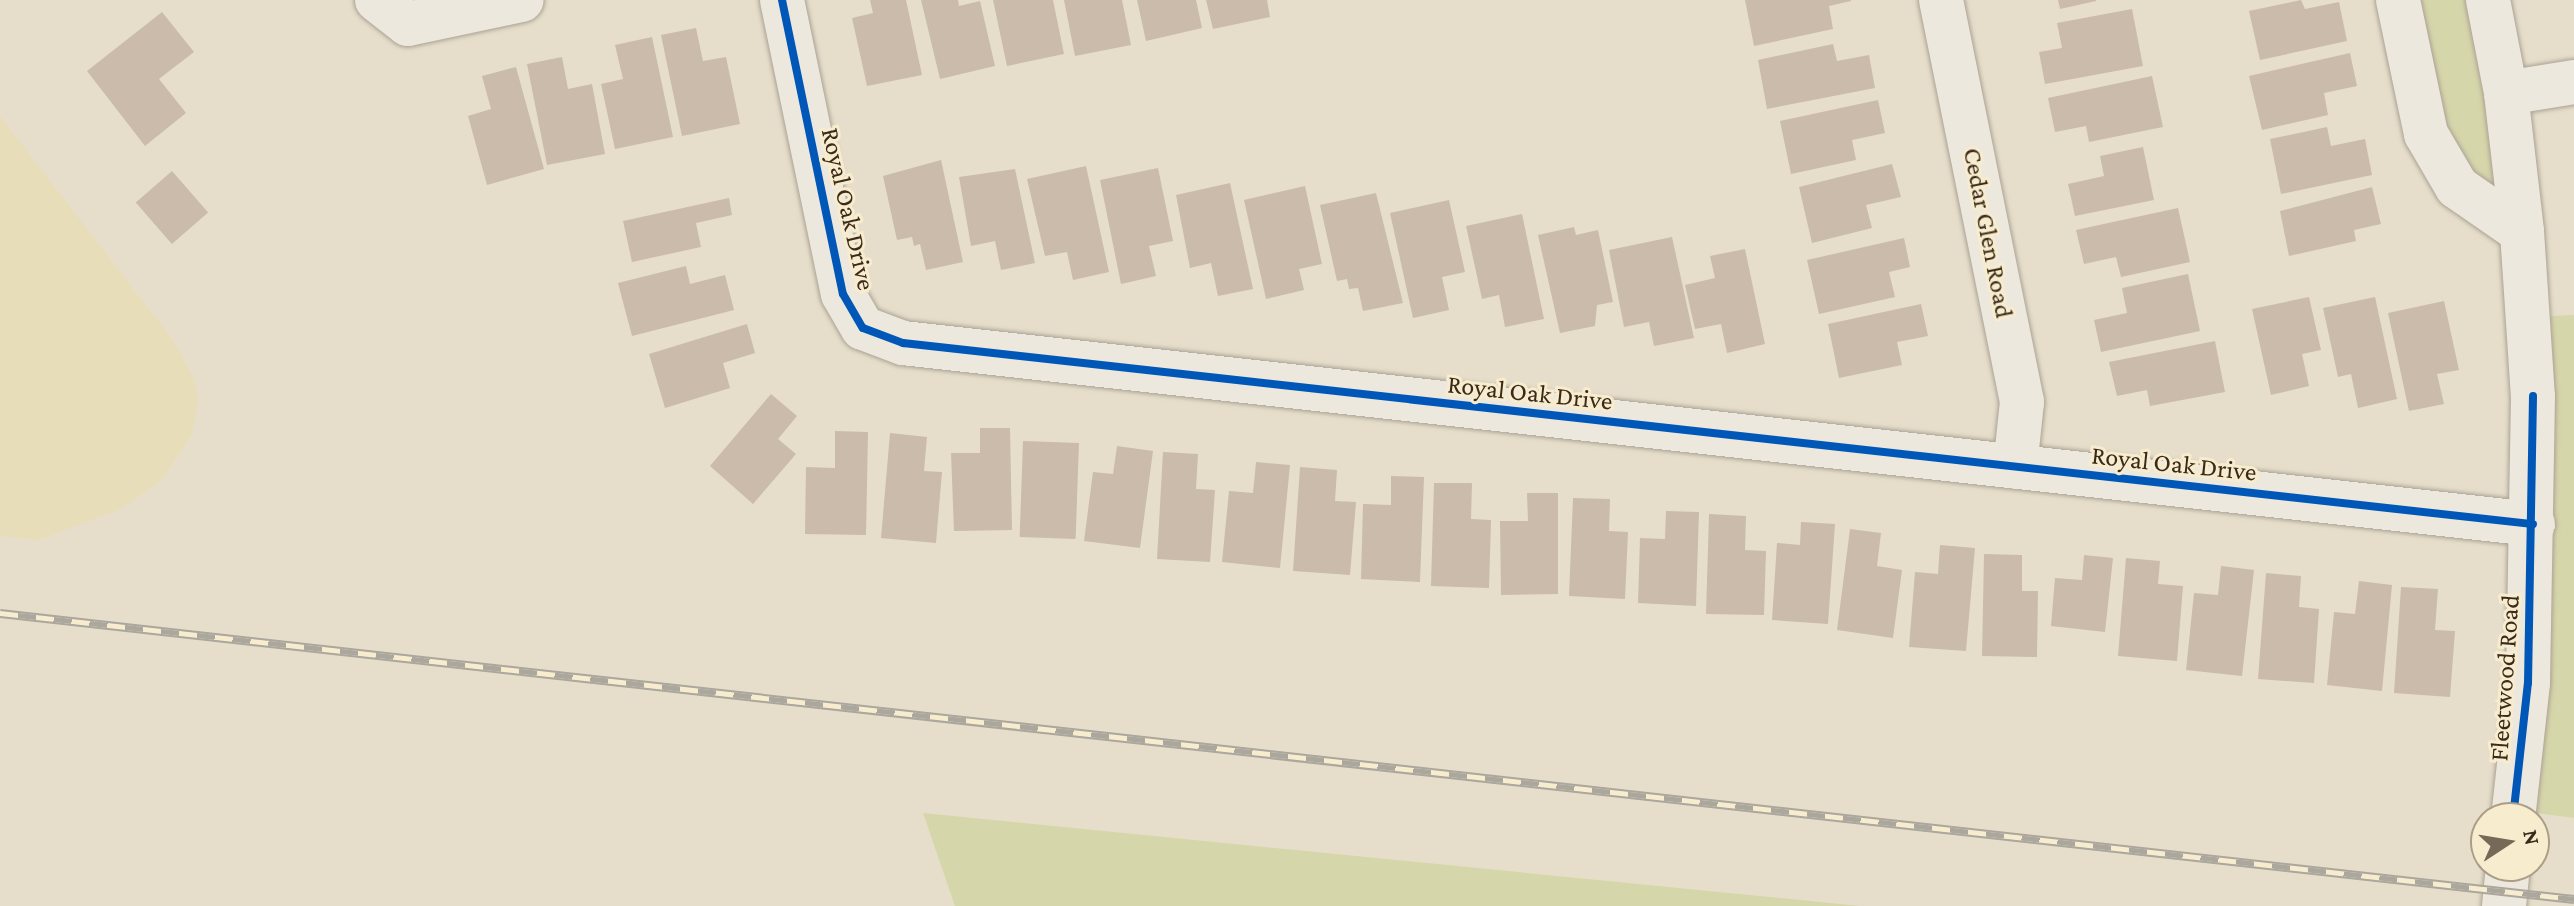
<!DOCTYPE html>
<style>
body{margin:0}
#map{position:relative;width:2574px;height:906px;overflow:hidden;background:#e6deca;font-family:"Crimson Pro",serif}
div>[style]{position:absolute}
[style*='--x']{left:calc(var(--x)*1px);top:calc(var(--y)*1px);width:calc(var(--w)*1px);rotate:calc(var(--a)*1deg)}
.farmland>*{inset:0;background:#e7deb9}
.green>*{inset:0;background:#d6d6ab}
.building>*{inset:0;background:#cabbab;transform-origin:0 0}
.roads{filter:drop-shadow(0 0 2px #aba294) drop-shadow(0 0 2px #aba294)}
.minor>*{height:44px;margin:-22px;padding:0 22px;transform-origin:22px;border-radius:22px;background:#ede8dd}
.rail>*{height:9px;margin-top:-4.5px;transform-origin:0;background:repeating-linear-gradient(90deg,#f8ecce 0 18px,#aca79d 0 36px);box-sizing:border-box;border-block:2px solid #aca79d}
.cycleway>*{height:8px;margin:-4px;padding:0 4px;transform-origin:4px;border-radius:4px;background:#0057b8}
span{translate:-50% -50%;white-space:nowrap;text-align:center;line-height:1.15;-webkit-text-stroke:6px #f8ecce;paint-order:stroke}
.street-label{font-size:26px;color:#3a2a1b}
.north{position:absolute;left:2470px;top:802px;width:80px;height:80px;box-sizing:border-box;background:#f8ecce;border:2px solid #ac9e86;border-radius:50%;rotate:78deg;font-size:22px;font-weight:700;line-height:32px;text-align:center;color:#3a2a1b}
.north::after{content:'';display:block;margin:auto;width:28px;height:36px;background:#766958;clip-path:polygon(50% 0,100% 100%,50% 72%,0 100%)}
</style>
<div id="map">
<div class="farmland">
<div style="clip-path:polygon(0 116px,173px 340px,195px 381px,198px 403px,192px 435px,162px 480px,121px 509px,38px 540px,0 536px)"></div>
</div>
<div class="green">
<div style="clip-path:polygon(2398px 0,2496px 0,2522px 232px,2457px 187px)"></div>
<div style="clip-path:polygon(2574px 315px,2574px 818px,2514px 810px,2526px 317px)"></div>
<div style="clip-path:polygon(923px 813px,1860px 906px,955px 906px)"></div>
</div>
<div class="building">
<div style="clip-path:polygon(870px 0,906px 0,922px 75px,867px 86px,852px 18px,873px 13px)"></div>
<div style="clip-path:polygon(921px 0,958px 0,959px 6px,980px 1px,995px 66px,940px 79px)"></div>
<div style="clip-path:polygon(993px 0,1053px 0,1064px 54px,1007px 66px)"></div>
<div style="clip-path:polygon(1064px 0,1122px 0,1131px 45px,1075px 56px)"></div>
<div style="clip-path:polygon(1137px 0,1196px 0,1202px 28px,1146px 41px)"></div>
<div style="clip-path:polygon(1206px 0,1267px 0,1270px 17px,1213px 29px)"></div>
<div style="clip-path:polygon(1745px 0,1851px 0,1851px 1px,1829px 6px,1833px 29px,1754px 46px)"></div>
<div style="clip-path:polygon(2058px 0,2096px 0,2096px 1px,2060px 9px)"></div>
<div style="clip-path:polygon(2301px 0,2305px 9px,2339px 2px,2347px 41px,2260px 60px,2249px 11px)"></div>
<div style="clip-path:polygon(2132px 9px,2143px 66px,2045px 84px,2039px 52px,2062px 48px,2057px 23px)"></div>
<div style="clip-path:polygon(162px 12px,194px 52px,159px 79px,186px 113px,145px 146px,87px 71px)"></div>
<div style="clip-path:polygon(696px 28px,703px 61px,726px 57px,740px 124px,682px 136px,661px 35px)"></div>
<div style="clip-path:polygon(652px 37px,673px 137px,615px 149px,601px 84px,623px 79px,615px 45px)"></div>
<div style="clip-path:polygon(1833px 44px,1837px 61px,1869px 55px,1875px 88px,1767px 109px,1758px 60px)"></div>
<div style="clip-path:polygon(2350px 53px,2357px 86px,2324px 93px,2328px 115px,2262px 130px,2249px 76px)"></div>
<div style="clip-path:polygon(562px 57px,568px 89px,592px 84px,605px 154px,547px 165px,527px 64px)"></div>
<div style="clip-path:polygon(516px 67px,544px 169px,487px 185px,468px 116px,491px 109px,482px 76px)"></div>
<div style="clip-path:polygon(2152px 76px,2163px 127px,2089px 142px,2086px 126px,2055px 132px,2048px 98px)"></div>
<div style="clip-path:polygon(1878px 100px,1885px 133px,1852px 140px,1856px 160px,1791px 174px,1780px 121px)"></div>
<div style="clip-path:polygon(2327px 127px,2331px 146px,2365px 139px,2372px 175px,2281px 194px,2270px 139px)"></div>
<div style="clip-path:polygon(2143px 147px,2154px 200px,2075px 216px,2068px 184px,2104px 176px,2100px 156px)"></div>
<div style="clip-path:polygon(941px 160px,963px 262px,926px 270px,920px 244px,914px 246px,912px 237px,897px 240px,883px 176px)"></div>
<div style="clip-path:polygon(1892px 164px,1901px 197px,1866px 205px,1872px 228px,1812px 243px,1799px 187px)"></div>
<div style="clip-path:polygon(1086px 166px,1109px 272px,1073px 280px,1067px 252px,1045px 256px,1027px 179px)"></div>
<div style="clip-path:polygon(1158px 168px,1173px 241px,1149px 246px,1156px 276px,1121px 284px,1100px 180px)"></div>
<div style="clip-path:polygon(1015px 169px,1035px 263px,1001px 270px,995px 241px,971px 246px,959px 177px)"></div>
<div style="left:172px;top:171px;width:55px;height:48px;rotate:49deg"></div>
<div style="clip-path:polygon(1230px 183px,1253px 289px,1218px 296px,1211px 263px,1190px 268px,1176px 195px)"></div>
<div style="clip-path:polygon(1305px 186px,1322px 264px,1299px 269px,1304px 290px,1266px 299px,1244px 200px)"></div>
<div style="clip-path:polygon(2372px 187px,2381px 224px,2354px 230px,2356px 241px,2289px 256px,2280px 211px)"></div>
<div style="clip-path:polygon(1376px 193px,1403px 303px,1363px 311px,1358px 288px,1349px 289px,1347px 279px,1337px 281px,1320px 205px)"></div>
<div style="clip-path:polygon(729px 198px,732px 215px,696px 223px,701px 247px,632px 262px,623px 221px)"></div>
<div style="clip-path:polygon(1449px 200px,1465px 272px,1442px 277px,1449px 310px,1413px 318px,1390px 213px)"></div>
<div style="clip-path:polygon(2178px 208px,2190px 262px,2121px 277px,2116px 257px,2084px 264px,2076px 230px)"></div>
<div style="clip-path:polygon(1522px 214px,1544px 319px,1505px 327px,1499px 295px,1482px 299px,1466px 226px)"></div>
<div style="clip-path:polygon(1574px 227px,1576px 235px,1598px 230px,1613px 302px,1597px 305px,1595px 326px,1560px 333px,1538px 235px)"></div>
<div style="clip-path:polygon(1672px 237px,1694px 338px,1654px 346px,1649px 322px,1624px 327px,1609px 250px)"></div>
<div style="clip-path:polygon(1904px 238px,1910px 267px,1889px 272px,1895px 297px,1819px 314px,1807px 260px)"></div>
<div style="clip-path:polygon(1745px 249px,1765px 344px,1727px 353px,1721px 324px,1695px 329px,1685px 285px,1715px 278px,1710px 256px)"></div>
<div style="clip-path:polygon(686px 266px,690px 284px,725px 275px,734px 310px,632px 336px,618px 283px)"></div>
<div style="clip-path:polygon(2188px 274px,2200px 331px,2101px 352px,2094px 320px,2127px 313px,2122px 288px)"></div>
<div style="clip-path:polygon(2309px 297px,2321px 350px,2302px 354px,2309px 386px,2271px 395px,2252px 309px)"></div>
<div style="clip-path:polygon(2375px 297px,2397px 399px,2358px 408px,2351px 374px,2338px 377px,2323px 308px)"></div>
<div style="clip-path:polygon(2444px 301px,2459px 370px,2437px 374px,2444px 404px,2409px 411px,2388px 313px)"></div>
<div style="clip-path:polygon(1921px 304px,1928px 336px,1897px 342px,1902px 365px,1839px 378px,1828px 324px)"></div>
<div style="clip-path:polygon(747px 324px,755px 353px,723px 363px,730px 388px,665px 408px,649px 354px)"></div>
<div style="clip-path:polygon(2215px 341px,2225px 392px,2150px 406px,2147px 390px,2117px 396px,2109px 362px)"></div>
<div style="clip-path:polygon(771px 394px,797px 416px,778px 439px,796px 454px,753px 504px,710px 466px)"></div>
<div style="clip-path:polygon(980px 428px,1010px 428px,1012px 530px,954px 531px,951px 453px,980px 453px)"></div>
<div style="clip-path:polygon(835px 431px,868px 432px,866px 535px,805px 534px,806px 467px,835px 468px)"></div>
<div style="clip-path:polygon(890px 433px,927px 437px,924px 471px,942px 472px,936px 543px,881px 538px)"></div>
<div style="left:1023px;top:441px;width:56px;height:96px;rotate:2deg"></div>
<div style="clip-path:polygon(1117px 446px,1153px 451px,1140px 548px,1084px 541px,1093px 472px,1113px 474px)"></div>
<div style="clip-path:polygon(1163px 452px,1198px 454px,1196px 489px,1215px 490px,1210px 562px,1157px 559px)"></div>
<div style="clip-path:polygon(1256px 462px,1290px 465px,1280px 568px,1222px 562px,1229px 491px,1253px 493px)"></div>
<div style="clip-path:polygon(1300px 467px,1337px 470px,1335px 501px,1356px 502px,1350px 575px,1293px 571px)"></div>
<div style="clip-path:polygon(1391px 476px,1424px 477px,1420px 582px,1361px 579px,1363px 504px,1391px 505px)"></div>
<div style="clip-path:polygon(1434px 483px,1472px 483px,1471px 519px,1491px 520px,1489px 588px,1431px 586px)"></div>
<div style="clip-path:polygon(1527px 493px,1558px 493px,1558px 594px,1501px 595px,1500px 521px,1528px 521px)"></div>
<div style="clip-path:polygon(1573px 498px,1610px 499px,1609px 531px,1628px 532px,1625px 599px,1569px 596px)"></div>
<div style="clip-path:polygon(1666px 511px,1699px 512px,1696px 606px,1638px 603px,1640px 538px,1665px 539px)"></div>
<div style="clip-path:polygon(1709px 514px,1746px 516px,1745px 550px,1766px 551px,1764px 615px,1706px 614px)"></div>
<div style="clip-path:polygon(1801px 522px,1835px 524px,1828px 624px,1772px 620px,1777px 543px,1800px 545px)"></div>
<div style="clip-path:polygon(1850px 529px,1881px 533px,1877px 566px,1902px 570px,1893px 638px,1837px 630px)"></div>
<div style="clip-path:polygon(1940px 545px,1975px 548px,1966px 651px,1909px 647px,1915px 572px,1938px 574px)"></div>
<div style="clip-path:polygon(1984px 554px,2022px 555px,2022px 591px,2038px 591px,2037px 657px,1982px 656px)"></div>
<div style="clip-path:polygon(2084px 555px,2113px 558px,2105px 632px,2051px 626px,2055px 578px,2082px 580px)"></div>
<div style="clip-path:polygon(2126px 558px,2160px 561px,2158px 584px,2183px 586px,2177px 661px,2118px 656px)"></div>
<div style="clip-path:polygon(2221px 566px,2254px 570px,2242px 676px,2186px 670px,2194px 593px,2218px 595px)"></div>
<div style="clip-path:polygon(2266px 573px,2301px 576px,2299px 607px,2319px 609px,2314px 683px,2258px 679px)"></div>
<div style="clip-path:polygon(2359px 581px,2392px 585px,2382px 691px,2327px 685px,2334px 612px,2355px 614px)"></div>
<div style="clip-path:polygon(2401px 587px,2438px 589px,2435px 630px,2455px 631px,2450px 697px,2394px 693px)"></div>
</div>
<div class="roads">
<div class="minor">
<div style="--x:377;--y:0;--w:39;--a:38"></div>
<div style="--x:408;--y:24;--w:116;--a:-11.9"></div>
<div style="--x:782;--y:0;--w:300;--a:78.3"></div>
<div style="--x:843;--y:294;--w:39;--a:60"></div>
<div style="--x:863;--y:328;--w:43;--a:20.6"></div>
<div style="--x:903;--y:343;--w:1640;--a:6.34"></div>
<div style="--x:1941;--y:0;--w:410;--a:78.6"></div>
<div style="--x:2022;--y:402;--w:65;--a:96.1"></div>
<div style="--x:2398;--y:0;--w:137;--a:78.2"></div>
<div style="--x:2426;--y:134;--w:61;--a:59.7"></div>
<div style="--x:2457;--y:187;--w:79;--a:34.7"></div>
<div style="--x:2488;--y:0;--w:95;--a:79"></div>
<div style="--x:2506;--y:93;--w:140;--a:83.4"></div>
<div style="--x:2522;--y:232;--w:164;--a:86.2"></div>
<div style="--x:2533;--y:396;--w:287;--a:91"></div>
<div style="--x:2528;--y:683;--w:136;--a:96.3"></div>
<div style="--x:2506;--y:93;--w:69;--a:-9.2"></div>
<div style="--x:2504;--y:906;--w:40;--a:-84.3"></div>
</div>
</div>
<div class="rail">
<div style="--x:0;--y:613;--w:2590;--a:6.34"></div>
</div>
<div class="cycleway">
<div style="--x:782;--y:0;--w:300;--a:78.3"></div>
<div style="--x:843;--y:294;--w:39;--a:60"></div>
<div style="--x:863;--y:328;--w:43;--a:20.6"></div>
<div style="--x:903;--y:343;--w:1640;--a:6.34"></div>
<div style="--x:2513;--y:818;--w:136;--a:-83.7"></div>
<div style="--x:2528;--y:683;--w:287;--a:-89"></div>
</div>
<div class="street-label">
<span style="left:848px;top:209px;rotate:77deg">Royal Oak Drive</span>
<span style="left:1988px;top:233px;rotate:79deg">Cedar Glen Road</span>
<span style="left:1530px;top:393px;rotate:6deg">Royal Oak Drive</span>
<span style="left:2174px;top:464px;rotate:6deg">Royal Oak Drive</span>
<span style="left:2505px;top:678px;rotate:-86deg">Fleetwood Road</span>
</div>
<div class="north">N</div>
</div>
